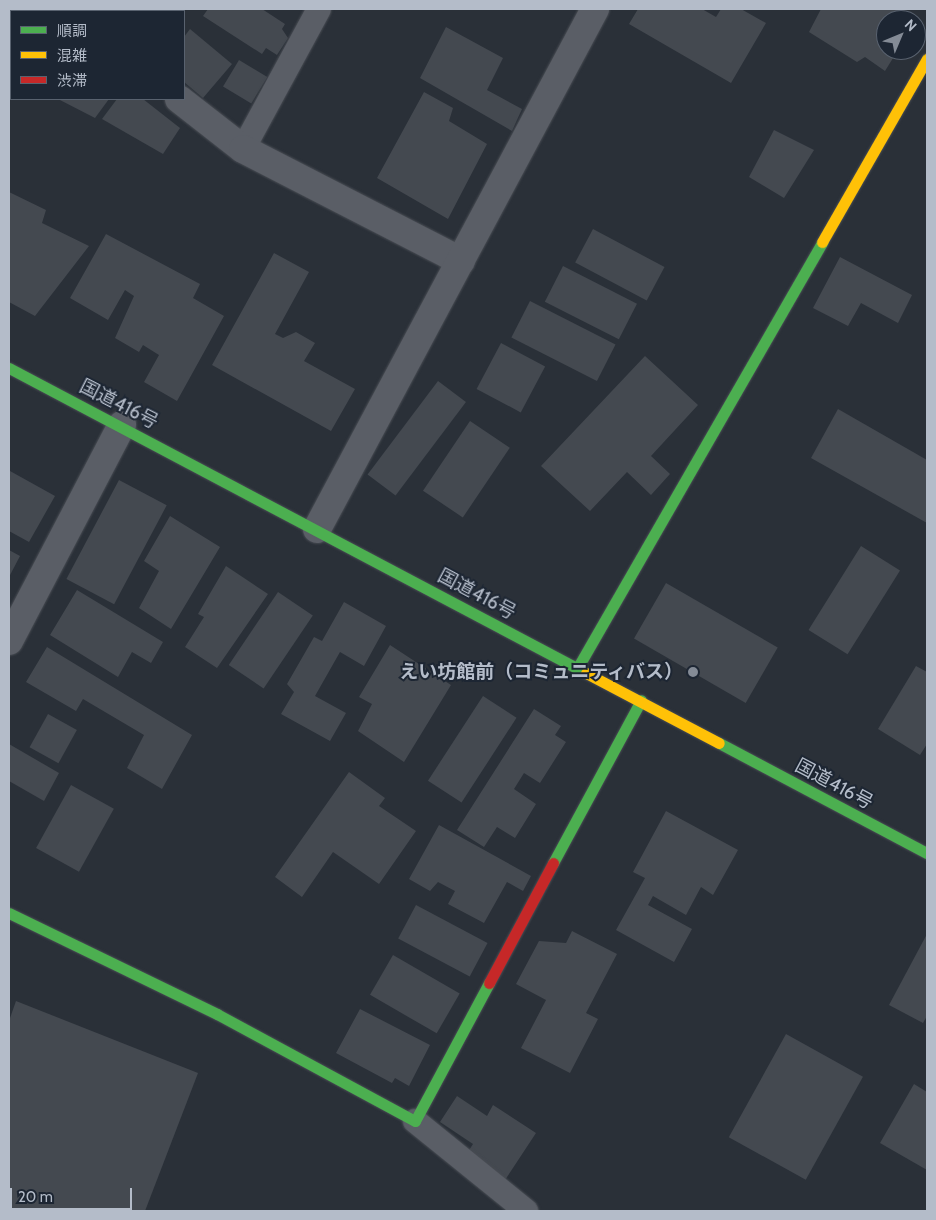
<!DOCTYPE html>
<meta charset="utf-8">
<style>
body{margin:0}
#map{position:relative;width:936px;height:1220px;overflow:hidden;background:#2a3038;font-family:Cabin,"Noto Sans JP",sans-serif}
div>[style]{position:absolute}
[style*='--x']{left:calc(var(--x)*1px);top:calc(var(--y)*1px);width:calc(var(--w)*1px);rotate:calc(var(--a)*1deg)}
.building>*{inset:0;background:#444950;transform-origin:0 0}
.roads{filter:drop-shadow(0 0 1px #484c53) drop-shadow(0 0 1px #484c53)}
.lane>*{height:24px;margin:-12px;padding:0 12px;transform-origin:12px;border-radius:12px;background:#5a5e66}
.street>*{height:28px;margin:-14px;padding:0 14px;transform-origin:14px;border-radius:14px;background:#5a5e66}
.fast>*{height:11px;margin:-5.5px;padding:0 5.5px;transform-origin:5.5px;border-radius:5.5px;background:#4caf50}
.slow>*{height:11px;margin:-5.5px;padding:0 5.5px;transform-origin:5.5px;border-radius:5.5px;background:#ffc107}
.jam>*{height:11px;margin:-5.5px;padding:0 5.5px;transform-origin:5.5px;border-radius:5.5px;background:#c62828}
.dots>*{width:14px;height:14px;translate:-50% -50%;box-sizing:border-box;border:2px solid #1d2633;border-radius:50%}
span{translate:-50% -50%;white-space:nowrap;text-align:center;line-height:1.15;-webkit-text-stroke:4px #1d2633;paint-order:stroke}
.street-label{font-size:19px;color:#b4bcc9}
.poi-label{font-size:19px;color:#b4bcc9;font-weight:700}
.right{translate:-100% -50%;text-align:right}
.frame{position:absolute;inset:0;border:10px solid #b4bcc9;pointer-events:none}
.legend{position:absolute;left:10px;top:10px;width:175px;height:90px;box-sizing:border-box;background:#1d2633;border:1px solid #59626f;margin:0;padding:6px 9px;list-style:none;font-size:15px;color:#b4bcc9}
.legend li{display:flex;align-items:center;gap:10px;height:25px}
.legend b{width:25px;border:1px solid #59626f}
.north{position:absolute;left:876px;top:10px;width:50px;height:50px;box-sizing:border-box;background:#1d2633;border:1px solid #59626f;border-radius:50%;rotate:45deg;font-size:14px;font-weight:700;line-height:20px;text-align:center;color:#b4bcc9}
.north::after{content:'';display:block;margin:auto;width:18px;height:22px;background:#848b96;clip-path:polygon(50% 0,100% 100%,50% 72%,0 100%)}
.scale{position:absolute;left:10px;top:1188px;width:122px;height:22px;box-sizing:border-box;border:2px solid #b4bcc9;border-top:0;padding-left:6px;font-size:15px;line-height:18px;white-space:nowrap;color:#b4bcc9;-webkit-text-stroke:4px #1d2633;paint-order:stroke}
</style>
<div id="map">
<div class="building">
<div style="clip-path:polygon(100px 9px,162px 9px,160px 11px)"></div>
<div style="clip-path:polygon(208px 9px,262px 9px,285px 24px,282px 29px,288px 38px,277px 55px,266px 48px,262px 54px,203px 16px)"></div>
<div style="clip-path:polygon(638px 9px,702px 9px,716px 17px,721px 9px,741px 9px,766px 23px,731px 83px,629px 24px)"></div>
<div style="clip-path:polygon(821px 9px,902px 9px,917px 18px,886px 20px,886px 50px,898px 50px,885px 71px,865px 57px,857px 62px,809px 32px)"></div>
<div style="clip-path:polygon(446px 27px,503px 58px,487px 90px,522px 109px,512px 131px,420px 78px)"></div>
<div style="clip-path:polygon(190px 29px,232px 64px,203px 98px,184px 82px,184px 37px)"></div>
<div style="left:239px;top:60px;width:33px;height:31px;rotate:31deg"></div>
<div style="clip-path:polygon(424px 92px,453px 108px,449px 121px,487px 144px,448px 219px,377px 178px)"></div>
<div style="clip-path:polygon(58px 99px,109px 99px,95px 118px)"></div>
<div style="clip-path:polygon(117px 99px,143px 99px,180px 128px,163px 154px,102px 119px)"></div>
<div style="clip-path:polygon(774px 130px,814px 150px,784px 198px,749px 177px)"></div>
<div style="clip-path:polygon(9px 192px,46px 210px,42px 223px,89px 246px,35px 316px,9px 302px)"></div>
<div style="left:593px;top:229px;width:81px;height:38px;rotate:28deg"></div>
<div style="clip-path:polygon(106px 234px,200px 284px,193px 298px,224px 316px,177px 401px,144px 382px,159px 355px,143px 345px,139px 352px,115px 338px,134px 296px,125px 290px,108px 320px,70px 298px)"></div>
<div style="clip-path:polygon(274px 253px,309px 272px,275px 334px,283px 338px,296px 332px,315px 343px,304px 361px,355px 389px,331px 431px,212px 365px)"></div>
<div style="clip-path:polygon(840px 257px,912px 295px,898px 323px,861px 303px,848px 326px,813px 308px)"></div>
<div style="left:563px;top:266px;width:83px;height:40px;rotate:27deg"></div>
<div style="left:530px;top:301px;width:96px;height:41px;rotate:27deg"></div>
<div style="left:501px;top:343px;width:50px;height:52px;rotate:28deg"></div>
<div style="clip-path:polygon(645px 356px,698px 405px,651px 456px,670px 474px,651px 495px,627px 472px,590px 511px,541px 466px)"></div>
<div style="left:438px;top:381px;width:35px;height:117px;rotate:37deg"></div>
<div style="clip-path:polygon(838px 409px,927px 460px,927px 523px,811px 458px)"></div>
<div style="left:470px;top:421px;width:48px;height:84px;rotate:34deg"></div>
<div style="clip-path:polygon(10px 471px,55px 496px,29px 542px,9px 531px)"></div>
<div style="left:119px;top:480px;width:54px;height:112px;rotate:28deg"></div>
<div style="clip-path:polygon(170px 516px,220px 547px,171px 629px,139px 608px,159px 571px,144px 561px)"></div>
<div style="left:861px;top:546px;width:46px;height:99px;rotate:32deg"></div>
<div style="clip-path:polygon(9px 550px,20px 556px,9px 577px)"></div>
<div style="clip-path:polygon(226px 566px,268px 594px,217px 668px,185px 647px,204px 617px,198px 614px)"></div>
<div style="left:666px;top:583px;width:129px;height:64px;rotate:30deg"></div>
<div style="clip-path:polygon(77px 590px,163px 642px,151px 663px,132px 652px,118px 677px,50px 635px)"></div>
<div style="left:278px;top:592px;width:42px;height:88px;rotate:34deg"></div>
<div style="clip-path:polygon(344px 602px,386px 626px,364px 666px,340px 652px,315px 696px,346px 713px,330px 741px,281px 714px,294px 692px,287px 684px,314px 637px,322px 641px)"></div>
<div style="clip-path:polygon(390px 645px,451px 685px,404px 762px,358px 731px,372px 704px,359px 697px)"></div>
<div style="clip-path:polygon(47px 647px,192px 735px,162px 789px,127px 768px,144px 735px,83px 699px,76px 711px,26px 682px)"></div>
<div style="clip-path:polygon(916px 666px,927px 672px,927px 744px,920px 755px,878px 729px)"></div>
<div style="left:483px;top:696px;width:40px;height:101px;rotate:33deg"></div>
<div style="clip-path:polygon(534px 709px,561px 726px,555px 735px,566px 742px,540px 783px,524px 773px,514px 789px,536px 804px,515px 838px,497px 827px,484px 847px,457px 830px)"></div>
<div style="left:48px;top:714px;width:33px;height:38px;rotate:29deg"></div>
<div style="clip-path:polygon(9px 744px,59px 773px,44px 801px,9px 781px)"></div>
<div style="clip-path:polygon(349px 772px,385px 798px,379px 806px,416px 831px,379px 884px,333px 852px,302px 897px,275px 877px)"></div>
<div style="left:71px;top:785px;width:49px;height:72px;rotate:29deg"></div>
<div style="clip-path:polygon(666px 811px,738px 850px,713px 895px,701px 887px,686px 915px,653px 896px,648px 905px,692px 929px,674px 962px,616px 930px,645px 878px,633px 872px)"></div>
<div style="clip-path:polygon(439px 825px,531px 876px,523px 891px,507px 882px,484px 923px,448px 904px,455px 891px,438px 882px,430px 891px,409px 879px)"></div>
<div style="left:416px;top:905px;width:81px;height:38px;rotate:28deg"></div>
<div style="clip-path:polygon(572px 931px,617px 954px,586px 1013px,598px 1019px,570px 1073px,521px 1048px,546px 1000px,516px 984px,539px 941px,566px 943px)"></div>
<div style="clip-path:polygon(927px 934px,927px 1016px,923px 1023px,889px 1005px)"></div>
<div style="left:393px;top:955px;width:77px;height:46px;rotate:30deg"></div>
<div style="clip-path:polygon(16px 1001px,198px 1073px,145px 1211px,9px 1211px,9px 1021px)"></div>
<div style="clip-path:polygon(360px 1009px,430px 1045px,409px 1086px,395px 1078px,392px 1083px,336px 1053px)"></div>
<div style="left:786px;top:1034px;width:88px;height:118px;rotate:29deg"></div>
<div style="clip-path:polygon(914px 1084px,927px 1092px,927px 1170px,880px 1143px)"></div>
<div style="clip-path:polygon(457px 1096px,487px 1116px,493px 1105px,536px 1133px,505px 1180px,466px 1155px,473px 1144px,440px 1122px)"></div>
</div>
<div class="roads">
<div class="lane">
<div style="--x:243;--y:149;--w:159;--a:-61.5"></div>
<div style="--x:415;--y:1121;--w:143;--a:39"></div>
</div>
<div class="street">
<div style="--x:63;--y:9;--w:4;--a:34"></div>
<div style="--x:179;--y:99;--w:81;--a:38"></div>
<div style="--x:243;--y:149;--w:245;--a:27.2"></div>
<div style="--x:317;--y:529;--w:590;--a:-61.87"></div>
<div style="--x:9;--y:641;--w:244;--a:-62.4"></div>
</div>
<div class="fast">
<div style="--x:9;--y:368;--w:653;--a:27.86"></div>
<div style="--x:578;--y:667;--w:490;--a:-60.1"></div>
<div style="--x:719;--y:743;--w:235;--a:27.9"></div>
<div style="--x:553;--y:863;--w:185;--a:-61.6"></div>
<div style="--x:9;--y:913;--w:231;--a:25.9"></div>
<div style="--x:217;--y:1014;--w:225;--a:28.4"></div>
<div style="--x:415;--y:1121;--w:157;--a:-61.8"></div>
</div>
<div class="slow">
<div style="--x:822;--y:242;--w:211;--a:-60.2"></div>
<div style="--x:586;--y:673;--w:150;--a:27.8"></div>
</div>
<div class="jam">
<div style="--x:489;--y:983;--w:136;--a:-61.9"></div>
</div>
</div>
<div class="dots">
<div style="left:693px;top:672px;background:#848b96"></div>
</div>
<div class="street-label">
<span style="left:119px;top:404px;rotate:27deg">国道416号</span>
<span style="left:477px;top:594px;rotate:28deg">国道416号</span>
<span style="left:834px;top:784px;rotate:28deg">国道416号</span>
</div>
<div class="poi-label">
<span class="right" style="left:683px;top:672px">えい坊館前（コミュニティバス）</span>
</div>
<div class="frame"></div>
<ul class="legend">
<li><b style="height:6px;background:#4caf50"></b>順調</li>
<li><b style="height:6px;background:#ffc107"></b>混雑</li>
<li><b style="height:6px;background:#c62828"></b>渋滞</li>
</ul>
<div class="north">N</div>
<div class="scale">20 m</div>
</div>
